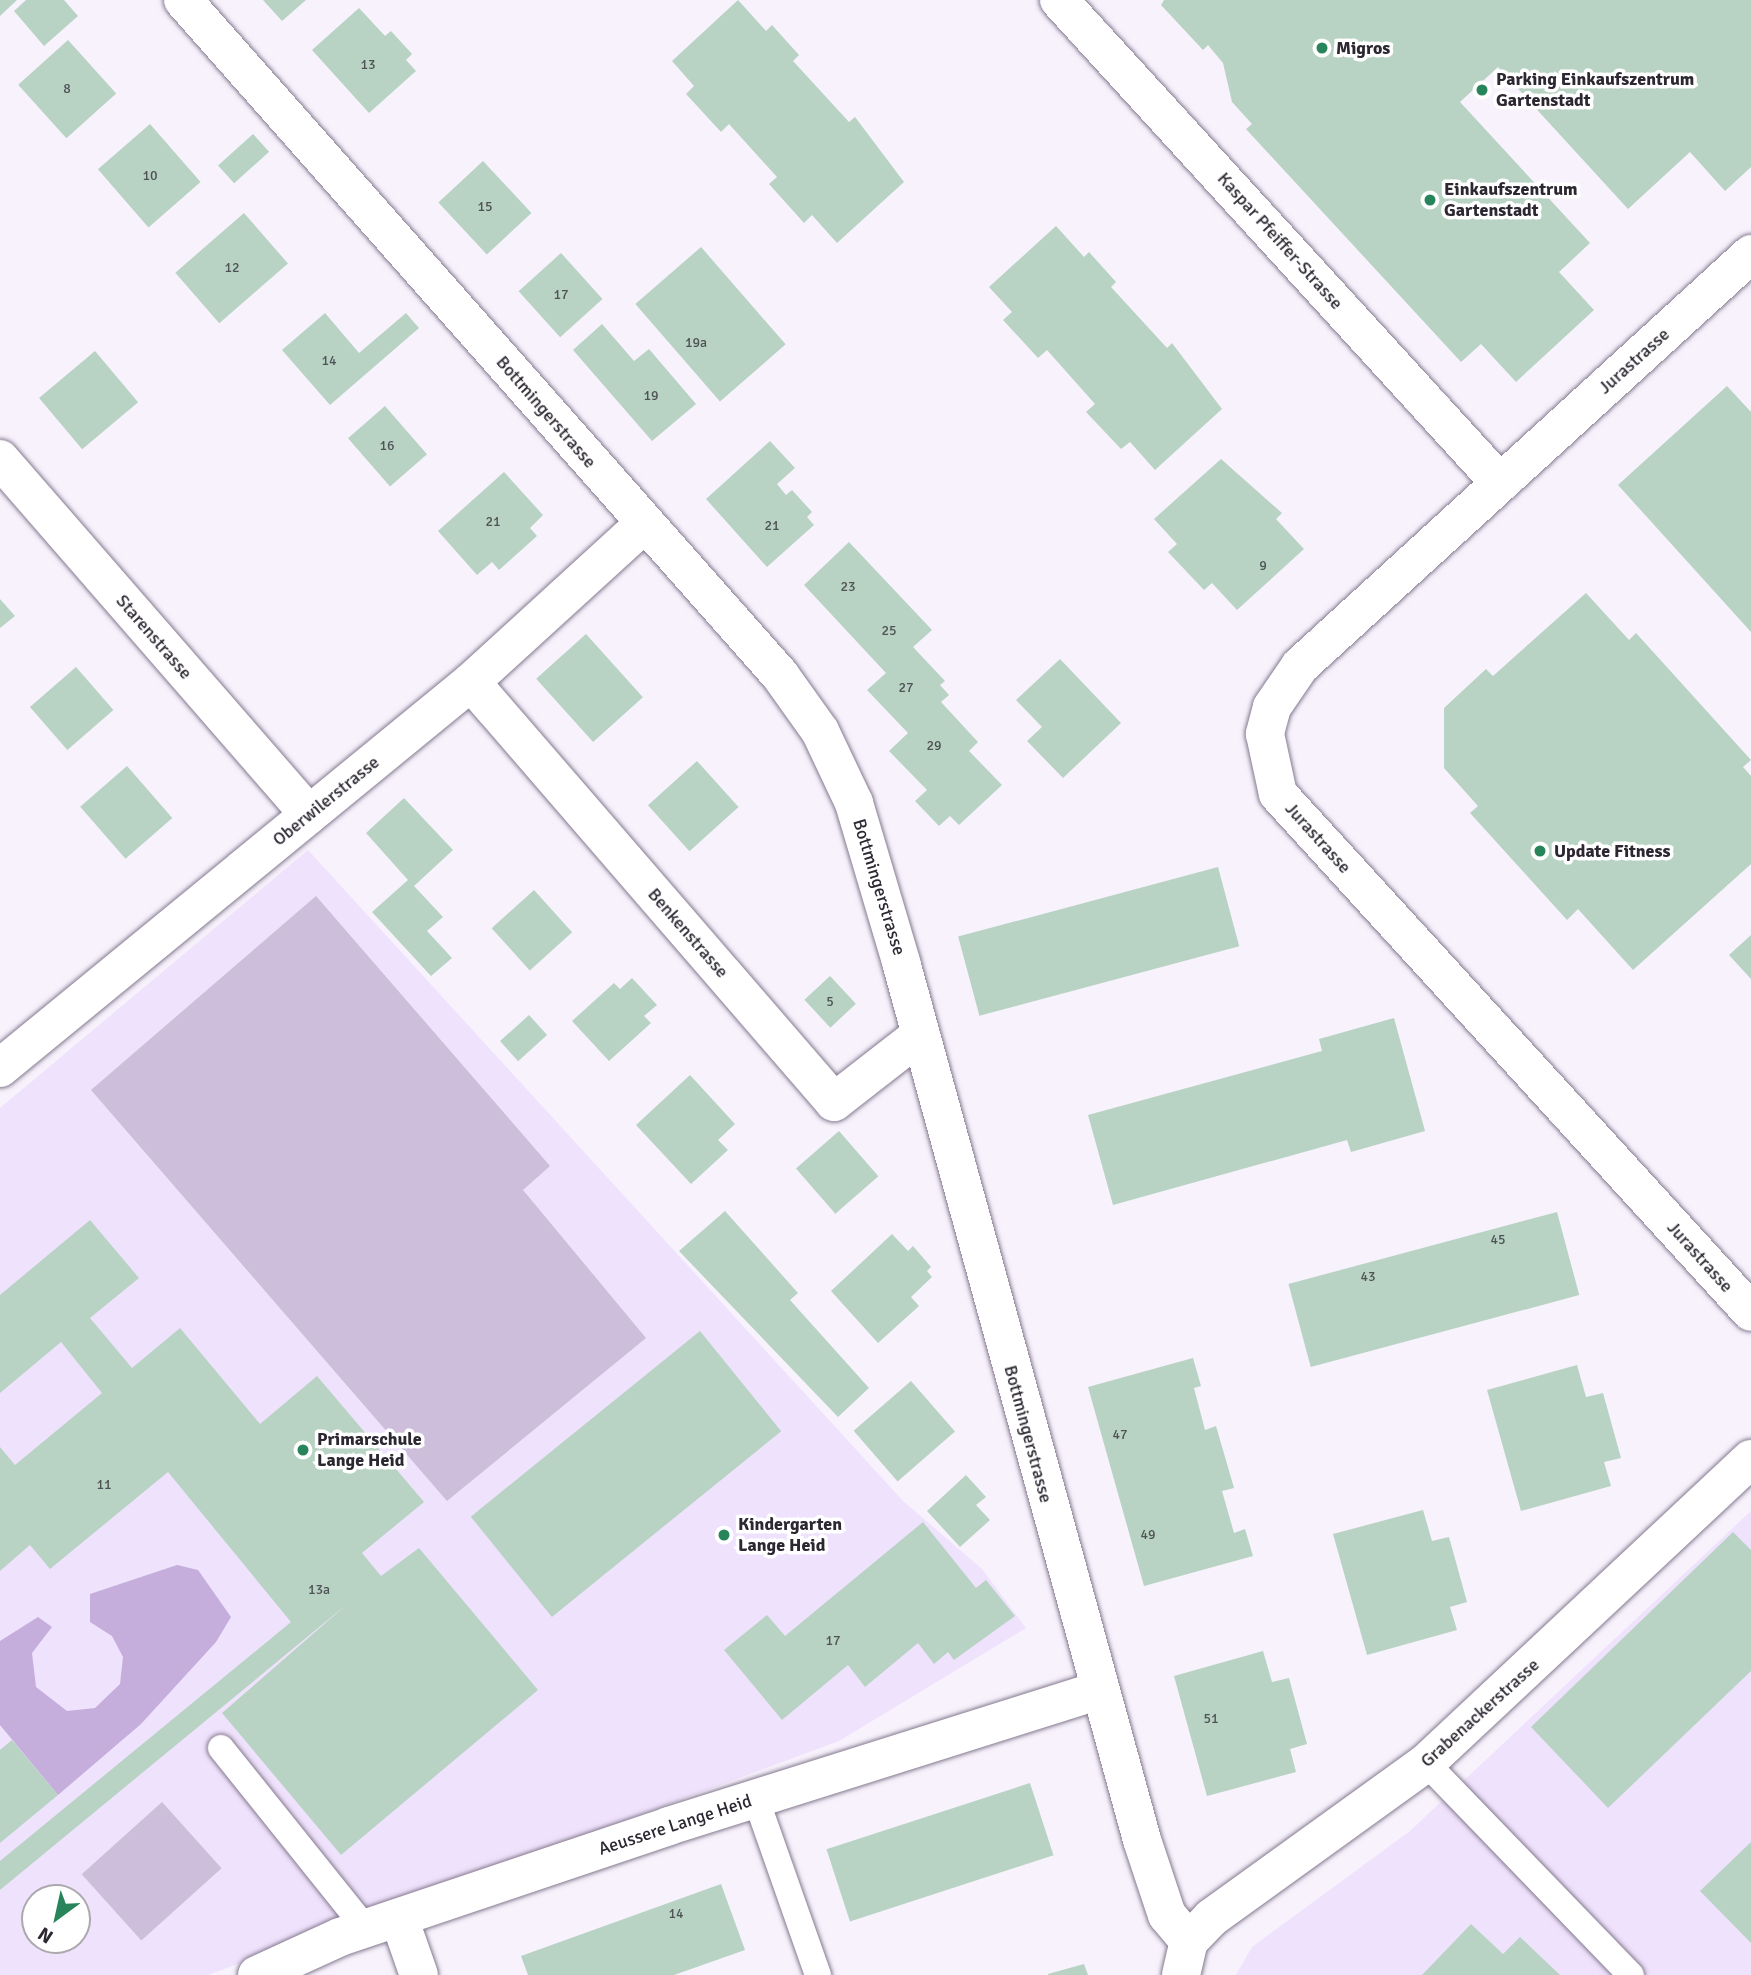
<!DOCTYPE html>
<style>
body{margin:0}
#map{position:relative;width:1751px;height:1975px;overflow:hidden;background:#f7f2fc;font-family:Signika,sans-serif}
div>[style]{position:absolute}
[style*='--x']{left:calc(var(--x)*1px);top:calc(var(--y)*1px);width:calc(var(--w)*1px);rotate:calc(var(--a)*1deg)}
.built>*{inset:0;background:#efe2fc}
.green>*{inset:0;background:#cdbedb;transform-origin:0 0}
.forest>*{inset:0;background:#c5addc}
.building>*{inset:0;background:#b8d3c3;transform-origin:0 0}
.roads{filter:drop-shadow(0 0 2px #84798f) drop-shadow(0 0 2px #84798f)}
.lane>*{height:26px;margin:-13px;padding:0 13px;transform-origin:13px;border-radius:13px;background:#fff}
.street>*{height:38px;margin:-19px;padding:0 19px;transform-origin:19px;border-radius:19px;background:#fff}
.dots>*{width:19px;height:19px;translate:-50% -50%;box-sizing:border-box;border:4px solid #fff;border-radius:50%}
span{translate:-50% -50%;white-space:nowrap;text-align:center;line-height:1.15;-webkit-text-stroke:7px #fff;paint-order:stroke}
.number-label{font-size:14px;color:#4f5256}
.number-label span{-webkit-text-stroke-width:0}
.poi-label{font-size:18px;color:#2c2731;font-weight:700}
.left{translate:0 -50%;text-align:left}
.street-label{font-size:18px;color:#2c2731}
.north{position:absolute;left:21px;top:1884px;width:70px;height:70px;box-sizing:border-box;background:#fff;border:2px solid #aba9ad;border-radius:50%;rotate:213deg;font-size:19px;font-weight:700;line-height:28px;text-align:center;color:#2c2731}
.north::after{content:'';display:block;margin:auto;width:24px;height:32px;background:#28845b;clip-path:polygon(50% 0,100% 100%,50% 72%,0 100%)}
</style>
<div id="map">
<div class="built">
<div style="clip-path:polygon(evenodd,308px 850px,903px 1501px,982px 1569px,1026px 1628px,839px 1741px,208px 1975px,0 1975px,0 1108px,308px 850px,35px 1898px,77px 1898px,77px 1940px,35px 1940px,35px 1898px)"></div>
<div style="clip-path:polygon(1751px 1511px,1751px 1975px,1236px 1975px,1252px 1947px,1410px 1831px)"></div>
</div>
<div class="green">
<div style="clip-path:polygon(316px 896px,550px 1166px,523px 1190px,646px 1338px,447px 1501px,91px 1090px)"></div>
<div style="left:162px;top:1802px;width:89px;height:108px;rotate:48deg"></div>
</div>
<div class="forest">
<div style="clip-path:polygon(177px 1565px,198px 1570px,231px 1617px,216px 1642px,141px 1724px,58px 1795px,0 1725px,0 1641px,38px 1617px,52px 1627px,32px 1653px,36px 1687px,67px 1711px,95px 1708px,120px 1684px,123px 1657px,112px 1636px,90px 1622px,90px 1594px)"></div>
</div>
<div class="building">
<div style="clip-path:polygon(0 0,17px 0,0 16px)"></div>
<div style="clip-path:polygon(26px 0,64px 0,78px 16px,44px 46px,14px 11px)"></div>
<div style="clip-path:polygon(263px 0,306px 0,282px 21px)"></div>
<div style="clip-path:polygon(738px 0,766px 31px,772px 25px,799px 55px,793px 61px,849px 122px,855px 117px,904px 182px,837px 243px,812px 215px,804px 223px,769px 184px,777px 177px,729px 124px,721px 132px,686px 94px,694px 86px,672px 61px)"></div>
<div style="clip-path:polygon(1164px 0,1751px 0,1751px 167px,1725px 191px,1690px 152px,1628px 209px,1498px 67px,1460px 102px,1590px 243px,1559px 272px,1594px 310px,1516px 382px,1481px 344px,1461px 362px,1246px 129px,1252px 124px,1232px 102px,1223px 63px,1208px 45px,1203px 50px,1161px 5px)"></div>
<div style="clip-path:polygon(359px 8px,385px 36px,391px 31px,412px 54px,406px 60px,416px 71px,369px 113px,312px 50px)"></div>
<div style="left:68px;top:40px;width:72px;height:67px;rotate:48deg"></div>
<div style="left:150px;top:124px;width:77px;height:69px;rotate:49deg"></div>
<div style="left:253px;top:134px;width:24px;height:47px;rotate:48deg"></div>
<div style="left:483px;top:161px;width:71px;height:61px;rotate:47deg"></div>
<div style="left:244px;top:213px;width:67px;height:91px;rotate:49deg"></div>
<div style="clip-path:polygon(1056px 226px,1084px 257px,1089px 252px,1116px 282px,1111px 287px,1167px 348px,1172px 343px,1222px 409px,1155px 470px,1130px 442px,1121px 449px,1086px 412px,1095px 404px,1047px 350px,1038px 358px,1003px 320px,1012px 312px,989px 287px)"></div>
<div style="left:701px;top:247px;width:129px;height:87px;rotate:49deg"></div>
<div style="left:561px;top:253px;width:62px;height:57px;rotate:48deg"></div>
<div style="clip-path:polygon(325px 313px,359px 353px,406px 313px,419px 328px,330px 405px,282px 350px)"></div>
<div style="clip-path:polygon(602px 324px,634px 361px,649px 349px,696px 404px,652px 441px,573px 350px)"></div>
<div style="left:95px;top:351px;width:67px;height:73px;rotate:50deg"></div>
<div style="clip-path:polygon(1727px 386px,1751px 412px,1751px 632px,1618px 485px)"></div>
<div style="left:385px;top:406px;width:64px;height:49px;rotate:49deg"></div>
<div style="clip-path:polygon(770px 441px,795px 468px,777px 484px,786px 495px,792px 490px,812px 512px,807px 517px,814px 525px,767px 567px,706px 499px)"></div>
<div style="clip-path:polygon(1221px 459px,1282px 513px,1276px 519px,1304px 549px,1237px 610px,1212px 583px,1204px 590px,1168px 552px,1177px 544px,1154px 519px)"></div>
<div style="clip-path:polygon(504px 472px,543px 515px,530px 528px,537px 536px,499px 570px,492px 562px,477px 575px,438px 531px)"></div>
<div style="clip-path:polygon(849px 542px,932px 630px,913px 647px,945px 681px,940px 685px,949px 695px,941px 702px,978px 742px,969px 751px,1002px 785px,959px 825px,950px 816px,939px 826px,915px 801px,927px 790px,889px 751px,908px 733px,867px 690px,886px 673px,804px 585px)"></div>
<div style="clip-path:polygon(1586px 593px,1629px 640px,1636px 633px,1751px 760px,1743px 767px,1751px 776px,1751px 864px,1633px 970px,1578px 909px,1567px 920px,1470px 813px,1478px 806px,1444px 768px,1444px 708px,1486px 669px,1493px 676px)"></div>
<div style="clip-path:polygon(0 599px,15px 616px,0 628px)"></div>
<div style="left:586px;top:634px;width:85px;height:67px;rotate:48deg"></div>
<div style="clip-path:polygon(1060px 659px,1121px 723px,1063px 778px,1027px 741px,1042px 727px,1016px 700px)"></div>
<div style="left:76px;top:667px;width:57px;height:61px;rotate:49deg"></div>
<div style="left:697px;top:761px;width:62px;height:66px;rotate:48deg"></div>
<div style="left:127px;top:766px;width:69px;height:62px;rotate:49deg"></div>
<div style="clip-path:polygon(404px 798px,453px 850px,414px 886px,443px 917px,427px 931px,452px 958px,431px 976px,372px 912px,408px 880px,366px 833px)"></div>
<div style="left:1218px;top:867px;width:82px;height:269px;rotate:75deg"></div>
<div style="left:534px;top:890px;width:57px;height:57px;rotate:48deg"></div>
<div style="clip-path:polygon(1751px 935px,1751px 979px,1729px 955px)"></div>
<div style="left:830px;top:976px;width:38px;height:35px;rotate:47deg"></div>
<div style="clip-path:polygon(632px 978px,657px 1005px,644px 1016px,651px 1023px,609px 1061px,572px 1021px,614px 983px,620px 989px)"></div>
<div style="left:529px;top:1015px;width:27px;height:39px;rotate:48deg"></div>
<div style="clip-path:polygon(1394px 1018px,1425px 1131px,1351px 1152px,1347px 1140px,1113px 1205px,1088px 1115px,1322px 1051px,1319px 1039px)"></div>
<div style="clip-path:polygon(690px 1075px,735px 1124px,718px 1140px,728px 1150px,691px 1184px,636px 1125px)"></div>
<div style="left:839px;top:1131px;width:60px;height:57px;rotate:49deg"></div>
<div style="clip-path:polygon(725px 1211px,798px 1293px,790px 1300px,869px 1388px,838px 1417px,679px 1251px)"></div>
<div style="left:1557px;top:1212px;width:86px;height:278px;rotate:75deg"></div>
<div style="clip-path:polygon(90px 1220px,139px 1278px,90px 1318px,132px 1368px,180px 1328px,260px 1424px,317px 1376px,424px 1502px,362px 1553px,381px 1576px,419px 1548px,538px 1690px,341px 1855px,222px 1713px,346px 1605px,0 1890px,0 1861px,291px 1622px,168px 1472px,50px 1569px,30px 1545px,0 1571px,0 1447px,15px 1465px,102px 1393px,61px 1342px,0 1393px,0 1295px)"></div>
<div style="clip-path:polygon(892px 1234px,908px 1251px,913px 1246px,931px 1267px,927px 1271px,932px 1277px,911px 1297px,919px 1306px,878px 1343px,831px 1291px)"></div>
<div style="left:700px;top:1331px;width:129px;height:295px;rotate:51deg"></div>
<div style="clip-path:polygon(1193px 1358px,1201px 1386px,1194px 1388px,1205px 1430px,1216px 1426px,1234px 1488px,1222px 1491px,1234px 1533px,1245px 1529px,1253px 1556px,1144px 1586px,1088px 1387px)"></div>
<div style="clip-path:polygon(1577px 1365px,1586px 1397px,1603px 1393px,1621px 1458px,1604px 1462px,1611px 1486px,1521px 1511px,1487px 1390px)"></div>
<div style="left:911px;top:1381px;width:67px;height:76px;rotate:49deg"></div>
<div style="clip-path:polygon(966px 1475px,986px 1497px,976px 1505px,990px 1520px,960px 1547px,927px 1511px)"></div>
<div style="clip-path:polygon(1423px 1510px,1432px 1541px,1449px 1537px,1467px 1602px,1450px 1607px,1457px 1630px,1367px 1655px,1333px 1534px)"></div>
<div style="clip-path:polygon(923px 1522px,976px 1588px,986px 1580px,1015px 1616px,954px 1660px,948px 1652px,934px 1664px,918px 1643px,865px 1687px,848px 1665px,782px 1720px,724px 1650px,767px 1615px,785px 1636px)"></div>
<div style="clip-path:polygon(1733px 1532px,1751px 1550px,1751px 1671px,1608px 1808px,1531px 1727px)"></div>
<div style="clip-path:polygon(1263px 1651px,1272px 1682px,1289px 1678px,1307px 1744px,1290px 1749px,1296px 1772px,1207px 1796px,1174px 1676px)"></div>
<div style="clip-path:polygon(12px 1740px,58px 1795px,0 1843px,0 1750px)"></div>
<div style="left:1030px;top:1783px;width:76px;height:214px;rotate:72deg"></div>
<div style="clip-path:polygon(1751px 1842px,1751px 1943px,1700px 1891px)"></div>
<div style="clip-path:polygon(721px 1884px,745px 1950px,674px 1975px,528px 1975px,521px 1956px)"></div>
<div style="clip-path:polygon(1471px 1924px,1503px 1954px,1520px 1937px,1560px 1975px,1422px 1975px)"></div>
<div style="clip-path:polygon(1084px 1964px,1088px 1975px,1048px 1975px,1048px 1974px)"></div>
</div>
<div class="roads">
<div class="lane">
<div style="--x:221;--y:1748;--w:232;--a:51.3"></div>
<div style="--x:1426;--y:1763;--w:295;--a:46"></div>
<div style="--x:756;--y:1799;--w:187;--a:70.6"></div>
</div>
<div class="street">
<div style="--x:183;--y:0;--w:901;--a:48.51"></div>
<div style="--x:780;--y:675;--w:69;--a:54.5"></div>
<div style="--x:820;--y:731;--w:80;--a:64.7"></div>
<div style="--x:854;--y:803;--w:166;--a:73.5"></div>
<div style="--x:901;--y:962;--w:910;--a:74.65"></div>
<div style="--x:1142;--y:1840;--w:79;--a:71.6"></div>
<div style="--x:1167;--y:1915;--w:34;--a:50"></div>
<div style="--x:1059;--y:0;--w:654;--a:47.6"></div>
<div style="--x:1751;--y:254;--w:611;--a:137.59"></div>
<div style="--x:1300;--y:666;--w:50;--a:124.3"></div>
<div style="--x:1272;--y:707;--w:28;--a:105"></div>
<div style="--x:1265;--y:734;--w:61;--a:77.8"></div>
<div style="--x:1278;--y:794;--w:701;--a:47.6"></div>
<div style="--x:0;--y:459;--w:471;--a:49"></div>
<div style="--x:471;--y:682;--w:555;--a:49.16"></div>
<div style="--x:834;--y:1102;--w:109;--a:-37.9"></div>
<div style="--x:0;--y:1068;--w:609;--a:-39.34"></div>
<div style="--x:471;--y:682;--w:234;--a:-42.4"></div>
<div style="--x:399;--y:1918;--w:60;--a:70.7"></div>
<div style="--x:257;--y:1975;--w:91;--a:-24.6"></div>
<div style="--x:340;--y:1937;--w:347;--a:-18.6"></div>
<div style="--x:669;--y:1826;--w:450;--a:-17.5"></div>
<div style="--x:1181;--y:1975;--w:35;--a:-77"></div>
<div style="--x:1189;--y:1941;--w:32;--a:-46"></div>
<div style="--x:1211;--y:1918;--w:265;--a:-35.8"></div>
<div style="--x:1426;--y:1763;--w:445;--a:-43.1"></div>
</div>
</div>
<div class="dots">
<div style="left:1322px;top:48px;background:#28845b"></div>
<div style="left:1482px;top:90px;background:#28845b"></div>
<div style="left:1430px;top:200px;background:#28845b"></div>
<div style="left:1540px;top:851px;background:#28845b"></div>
<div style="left:303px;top:1450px;background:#28845b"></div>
<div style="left:724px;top:1535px;background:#28845b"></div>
</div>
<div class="number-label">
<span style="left:368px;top:65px">13</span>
<span style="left:67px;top:89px">8</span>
<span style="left:150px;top:176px">10</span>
<span style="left:485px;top:207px">15</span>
<span style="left:232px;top:268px">12</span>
<span style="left:561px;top:295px">17</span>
<span style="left:696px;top:343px">19a</span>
<span style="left:329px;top:361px">14</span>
<span style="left:651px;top:396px">19</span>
<span style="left:387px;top:446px">16</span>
<span style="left:493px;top:522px">21</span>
<span style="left:772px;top:526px">21</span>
<span style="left:1263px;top:566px">9</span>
<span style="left:848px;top:587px">23</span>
<span style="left:889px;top:631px">25</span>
<span style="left:906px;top:688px">27</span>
<span style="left:934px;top:746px">29</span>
<span style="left:830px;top:1002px">5</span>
<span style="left:1498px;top:1240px">45</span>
<span style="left:1368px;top:1277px">43</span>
<span style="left:1120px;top:1435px">47</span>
<span style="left:104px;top:1485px">11</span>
<span style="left:1148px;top:1535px">49</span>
<span style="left:319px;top:1590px">13a</span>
<span style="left:833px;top:1641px">17</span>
<span style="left:1211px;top:1719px">51</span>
<span style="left:676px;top:1914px">14</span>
</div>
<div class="poi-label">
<span class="left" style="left:1336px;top:48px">Migros</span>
<span class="left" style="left:1496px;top:90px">Parking Einkaufszentrum<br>Gartenstadt</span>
<span class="left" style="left:1444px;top:200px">Einkaufszentrum<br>Gartenstadt</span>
<span class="left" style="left:1554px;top:851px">Update Fitness</span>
<span class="left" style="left:317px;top:1450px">Primarschule<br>Lange Heid</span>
<span class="left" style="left:738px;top:1535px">Kindergarten<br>Lange Heid</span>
</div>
<div class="street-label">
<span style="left:1280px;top:241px;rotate:48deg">Kaspar Pfeiffer-Strasse</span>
<span style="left:1634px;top:361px;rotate:-42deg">Jurastrasse</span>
<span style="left:546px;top:412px;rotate:49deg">Bottmingerstrasse</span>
<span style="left:154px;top:637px;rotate:49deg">Starenstrasse</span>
<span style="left:326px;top:801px;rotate:-39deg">Oberwilerstrasse</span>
<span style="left:1318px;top:838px;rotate:48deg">Jurastrasse</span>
<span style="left:879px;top:887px;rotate:73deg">Bottmingerstrasse</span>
<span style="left:688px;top:933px;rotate:49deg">Benkenstrasse</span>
<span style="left:1700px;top:1257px;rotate:48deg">Jurastrasse</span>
<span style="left:1028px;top:1434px;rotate:75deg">Bottmingerstrasse</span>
<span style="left:1480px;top:1713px;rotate:-42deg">Grabenackerstrasse</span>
<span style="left:675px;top:1825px;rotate:-18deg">Aeussere Lange Heid</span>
</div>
<div class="north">N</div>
</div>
